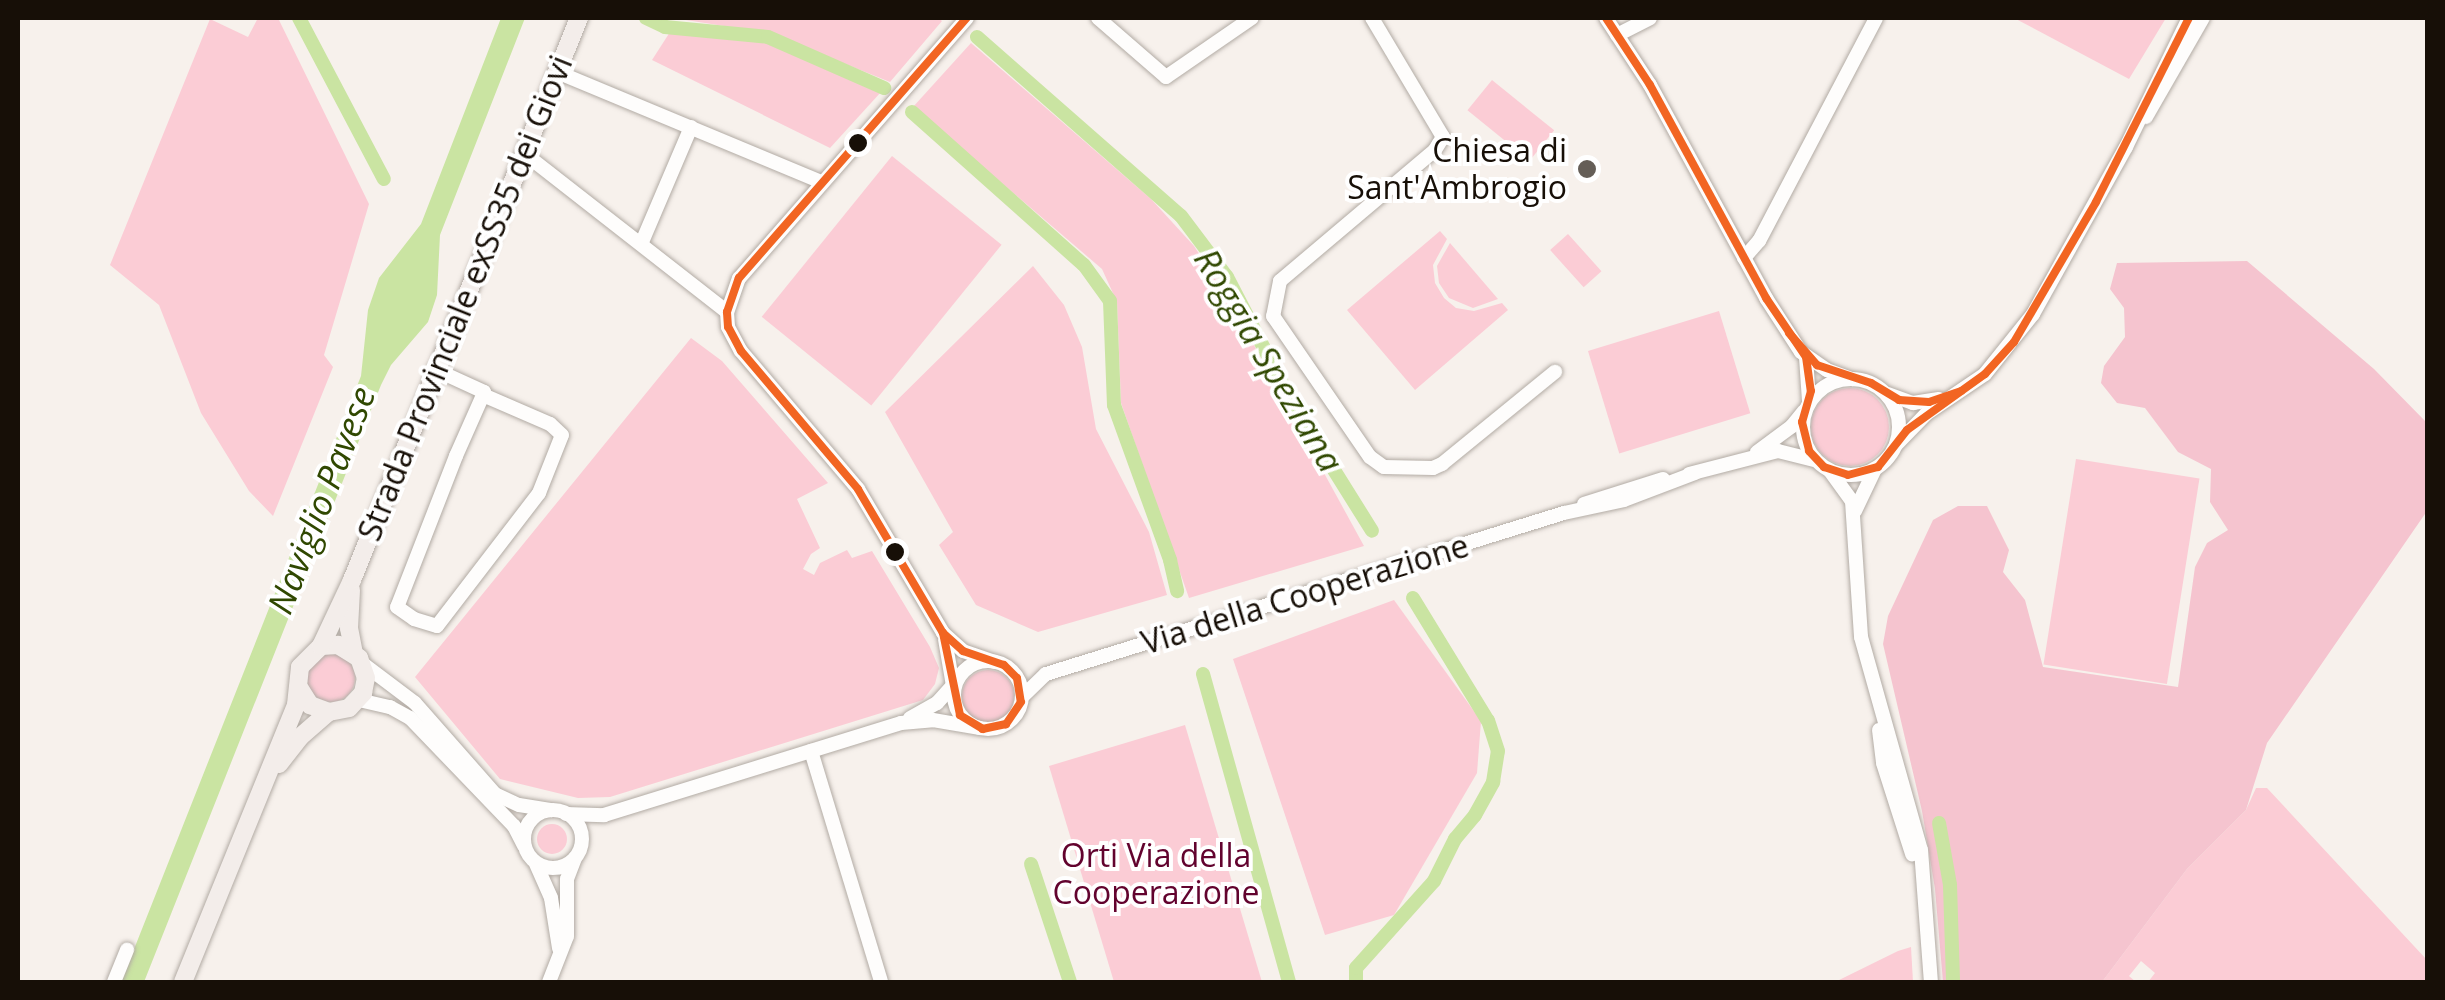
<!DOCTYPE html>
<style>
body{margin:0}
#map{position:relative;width:2445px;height:1000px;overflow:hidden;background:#f7f1ec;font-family:"Open Sans",sans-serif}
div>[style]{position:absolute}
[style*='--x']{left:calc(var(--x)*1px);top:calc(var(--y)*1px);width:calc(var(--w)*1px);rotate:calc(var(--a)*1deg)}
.green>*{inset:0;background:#fbccd5;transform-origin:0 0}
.round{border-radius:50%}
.forest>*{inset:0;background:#f5c4cf}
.water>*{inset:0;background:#cae4a2}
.canal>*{height:14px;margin:-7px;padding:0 7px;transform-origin:7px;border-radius:7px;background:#cae4a2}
.roads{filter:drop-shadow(0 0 2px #b2aba4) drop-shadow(0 0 2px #b2aba4)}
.minor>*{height:14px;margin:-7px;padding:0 7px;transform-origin:7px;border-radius:7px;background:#fefdfc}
.minor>.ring{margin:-7px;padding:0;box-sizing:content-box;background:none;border:14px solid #fefdfc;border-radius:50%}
.major>*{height:18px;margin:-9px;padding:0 9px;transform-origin:9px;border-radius:9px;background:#f3edea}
.bus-1>*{height:8px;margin:-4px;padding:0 4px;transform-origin:4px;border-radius:4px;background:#f26522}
.dots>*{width:28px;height:28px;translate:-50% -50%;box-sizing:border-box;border:5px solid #fff;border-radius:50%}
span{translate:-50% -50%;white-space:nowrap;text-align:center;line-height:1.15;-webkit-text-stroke:8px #fff;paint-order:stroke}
.poi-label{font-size:32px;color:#170f07}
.right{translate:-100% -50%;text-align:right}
.street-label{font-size:32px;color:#170f07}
.park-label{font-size:32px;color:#62032e}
.water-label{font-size:35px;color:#304801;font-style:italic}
.frame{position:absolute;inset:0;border:20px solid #170f07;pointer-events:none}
</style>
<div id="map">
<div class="green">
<div style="clip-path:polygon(258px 18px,278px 18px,369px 204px,324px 355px,333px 367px,273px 516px,249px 491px,201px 413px,159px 305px,110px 265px,210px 19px,248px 37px)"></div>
<div style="clip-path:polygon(673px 18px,938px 18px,942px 21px,890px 82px,769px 33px)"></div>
<div style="clip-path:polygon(2014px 18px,2166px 18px,2129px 79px)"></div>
<div style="clip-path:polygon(670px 32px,769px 43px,881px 92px,830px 148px,652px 60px)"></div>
<div style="clip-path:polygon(971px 43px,1151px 199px,1194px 246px,1232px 305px,1364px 546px,1189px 598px,1121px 403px,1117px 302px,1102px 269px,913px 107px)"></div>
<div style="left:1492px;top:80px;width:80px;height:39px;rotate:39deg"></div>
<div style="left:892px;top:156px;width:141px;height:207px;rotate:39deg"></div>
<div style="clip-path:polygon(1440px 231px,1447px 239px,1433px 265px,1435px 283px,1444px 298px,1456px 308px,1474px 311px,1502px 303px,1508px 310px,1415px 390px,1347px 310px)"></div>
<div style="left:1568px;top:234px;width:50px;height:24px;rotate:48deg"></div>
<div style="clip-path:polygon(1450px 243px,1498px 299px,1473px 308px,1449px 298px,1439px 283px,1437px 266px)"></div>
<div style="clip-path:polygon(1033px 266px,1064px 305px,1082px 347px,1096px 429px,1149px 532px,1167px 595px,1038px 632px,976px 605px,939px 545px,953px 532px,885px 412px)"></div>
<div style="left:1719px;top:311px;width:107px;height:137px;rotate:73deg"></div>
<div style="clip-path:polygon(691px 338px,722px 361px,828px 483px,797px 499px,820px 548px,811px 554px,803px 569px,814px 575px,820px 563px,847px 550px,852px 558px,872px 551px,930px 647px,939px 668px,935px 684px,923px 700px,610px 797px,578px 798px,500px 779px,415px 677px)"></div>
<div class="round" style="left:1811px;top:388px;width:78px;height:78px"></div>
<div style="left:2076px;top:459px;width:125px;height:208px;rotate:9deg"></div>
<div style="clip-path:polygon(1394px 600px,1481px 721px,1477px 773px,1394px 915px,1325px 935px,1233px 659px)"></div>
<div class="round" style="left:307px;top:654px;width:48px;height:48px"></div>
<div class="round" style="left:962px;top:670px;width:52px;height:52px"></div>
<div style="clip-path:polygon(1185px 725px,1262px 982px,1114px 982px,1049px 766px)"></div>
<div style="clip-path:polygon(2256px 788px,2267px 788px,2427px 960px,2427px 982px,2148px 982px,2155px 973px,2141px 961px,2129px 976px,2136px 982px,2102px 982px,2187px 869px,2246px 810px)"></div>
<div class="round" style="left:537px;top:824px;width:30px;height:30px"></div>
<div style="clip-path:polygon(1911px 947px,1913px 982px,1835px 982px,1898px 951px)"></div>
</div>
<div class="forest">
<div style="clip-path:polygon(2247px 261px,2374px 369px,2427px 423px,2427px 511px,2267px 743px,2246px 810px,2187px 869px,2102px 982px,1943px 982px,1935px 889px,1922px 811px,1883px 644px,1888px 616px,1933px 520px,1958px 506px,1987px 506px,2009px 550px,2003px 572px,2025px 600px,2043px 667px,2178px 687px,2195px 567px,2207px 543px,2228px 530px,2210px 502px,2211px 469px,2178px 452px,2145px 408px,2117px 403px,2101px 383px,2104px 366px,2125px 337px,2124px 308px,2110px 289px,2117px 263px)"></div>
</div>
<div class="water">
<div style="clip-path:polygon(501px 18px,525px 18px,440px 235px,437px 295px,428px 322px,391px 365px,381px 385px,144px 982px,121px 982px,361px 376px,368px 310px,379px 278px,421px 224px)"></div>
</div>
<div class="canal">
<div style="--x:299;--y:18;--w:182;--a:62.2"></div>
<div style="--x:646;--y:18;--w:21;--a:25"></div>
<div style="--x:665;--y:27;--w:103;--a:5.5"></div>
<div style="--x:768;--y:37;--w:127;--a:23.7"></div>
<div style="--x:977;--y:37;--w:271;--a:41.3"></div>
<div style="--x:1181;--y:216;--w:76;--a:53"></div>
<div style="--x:1227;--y:277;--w:145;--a:62.6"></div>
<div style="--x:1294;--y:406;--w:147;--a:58"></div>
<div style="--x:912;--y:112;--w:230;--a:41.7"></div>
<div style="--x:1084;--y:265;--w:44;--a:54.2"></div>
<div style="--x:1110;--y:301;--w:104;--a:87.8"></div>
<div style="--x:1114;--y:405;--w:165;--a:70.1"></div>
<div style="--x:1170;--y:560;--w:32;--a:77"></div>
<div style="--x:1203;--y:674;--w:320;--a:74.4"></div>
<div style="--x:1939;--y:823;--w:63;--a:79.9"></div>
<div style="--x:1950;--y:885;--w:97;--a:88.2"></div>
<div style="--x:1031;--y:864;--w:124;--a:71.7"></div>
<div style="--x:1356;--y:982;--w:14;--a:-90"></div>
<div style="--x:1356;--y:968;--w:117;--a:-48.1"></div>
<div style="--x:1434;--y:881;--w:47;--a:-63.4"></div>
<div style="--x:1455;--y:839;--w:31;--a:-50"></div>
<div style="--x:1475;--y:815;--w:38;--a:-61"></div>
<div style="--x:1493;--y:782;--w:31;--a:-81"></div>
<div style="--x:1498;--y:751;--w:32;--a:-108"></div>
<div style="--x:1488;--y:721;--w:144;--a:-121.4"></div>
</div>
<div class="roads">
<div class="minor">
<div style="--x:967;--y:18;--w:346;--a:131.2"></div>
<div style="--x:739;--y:278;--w:36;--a:109"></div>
<div style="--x:727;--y:312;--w:15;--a:86"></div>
<div style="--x:728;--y:327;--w:27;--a:62"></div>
<div style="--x:741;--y:351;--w:181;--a:49.7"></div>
<div style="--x:858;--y:489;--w:167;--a:59.4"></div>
<div style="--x:943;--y:633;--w:27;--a:42"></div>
<div style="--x:963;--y:651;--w:34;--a:19"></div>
<div style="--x:1098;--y:18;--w:90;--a:40.9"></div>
<div style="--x:1166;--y:77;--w:104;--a:-34.5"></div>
<div style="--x:1372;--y:18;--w:139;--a:59.2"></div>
<div style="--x:1443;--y:137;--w:15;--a:122"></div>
<div style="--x:1435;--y:150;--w:203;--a:139.8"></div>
<div style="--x:1280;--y:281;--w:36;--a:101"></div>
<div style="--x:1273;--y:316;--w:171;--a:55.5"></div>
<div style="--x:1370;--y:457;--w:17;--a:36"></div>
<div style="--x:1384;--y:467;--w:49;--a:1.2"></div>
<div style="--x:1433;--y:468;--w:10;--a:-24"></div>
<div style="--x:1442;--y:464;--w:146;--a:-39.2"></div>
<div style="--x:1606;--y:18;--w:80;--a:56.7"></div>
<div style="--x:1650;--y:85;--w:243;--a:61.4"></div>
<div style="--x:1766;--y:298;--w:64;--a:57.1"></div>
<div style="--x:1801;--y:352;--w:32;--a:35"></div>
<div style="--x:1827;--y:370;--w:27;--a:20"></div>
<div style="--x:1617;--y:35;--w:37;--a:-27"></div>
<div style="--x:557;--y:72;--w:286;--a:22.6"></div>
<div style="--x:2146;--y:117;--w:114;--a:-60.1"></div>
<div style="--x:525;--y:154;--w:256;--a:38"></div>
<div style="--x:642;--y:242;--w:125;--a:-66.9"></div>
<div style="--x:1744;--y:258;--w:23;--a:-49"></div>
<div style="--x:1759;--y:241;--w:252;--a:-62.3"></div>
<div style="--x:1806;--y:357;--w:44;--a:86.1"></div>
<div style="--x:434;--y:369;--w:55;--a:24.7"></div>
<div style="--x:484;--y:392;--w:3;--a:108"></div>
<div style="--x:483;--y:395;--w:67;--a:113.9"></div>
<div style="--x:456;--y:456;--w:162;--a:111.3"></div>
<div style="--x:397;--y:607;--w:21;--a:35"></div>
<div style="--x:414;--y:619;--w:24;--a:17"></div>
<div style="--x:437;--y:626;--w:168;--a:-52.5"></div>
<div style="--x:539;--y:493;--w:62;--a:-68.4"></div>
<div style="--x:562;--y:435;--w:16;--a:-137"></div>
<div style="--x:550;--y:424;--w:73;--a:-156.6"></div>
<div class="ring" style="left:1803px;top:379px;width:82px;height:82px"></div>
<div style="--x:1888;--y:394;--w:27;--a:20"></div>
<div style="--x:1913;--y:403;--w:26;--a:-9"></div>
<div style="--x:1896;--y:445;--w:43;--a:-45.9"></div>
<div style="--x:1926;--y:414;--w:71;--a:-34.1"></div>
<div style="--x:1985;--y:374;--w:77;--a:-51.3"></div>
<div style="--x:2033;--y:314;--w:191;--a:-60.9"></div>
<div style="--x:2126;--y:147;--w:144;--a:-64"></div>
<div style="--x:1757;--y:452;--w:44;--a:-36.6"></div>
<div style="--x:1792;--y:426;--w:19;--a:-51"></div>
<div style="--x:1830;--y:471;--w:37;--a:54"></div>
<div style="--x:1852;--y:501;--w:136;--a:86.2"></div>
<div style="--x:1861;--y:637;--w:221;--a:74.3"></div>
<div style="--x:1921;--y:850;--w:132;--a:85.7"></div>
<div style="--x:1689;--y:474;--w:92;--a:-14.5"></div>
<div style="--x:1778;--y:451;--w:36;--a:14"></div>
<div style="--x:1584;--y:504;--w:83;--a:-17.6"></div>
<div style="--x:1855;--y:511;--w:47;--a:-64.5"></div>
<div style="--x:945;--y:639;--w:48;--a:80.3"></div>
<div class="ring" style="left:954px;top:661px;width:54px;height:54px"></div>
<div style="--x:362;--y:663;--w:66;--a:37"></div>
<div style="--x:415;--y:703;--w:121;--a:48.7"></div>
<div style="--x:495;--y:794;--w:26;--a:25"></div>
<div style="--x:519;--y:805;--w:33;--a:9"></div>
<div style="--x:1022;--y:697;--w:33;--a:-44"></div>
<div style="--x:1046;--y:674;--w:542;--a:-17.27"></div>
<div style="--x:1564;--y:513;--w:61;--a:-12.2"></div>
<div style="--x:1624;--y:500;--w:76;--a:-20.8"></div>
<div style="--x:359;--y:700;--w:32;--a:13"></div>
<div style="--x:390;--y:707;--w:23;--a:29"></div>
<div style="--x:410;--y:718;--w:150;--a:46.1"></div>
<div style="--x:514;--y:826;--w:22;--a:63"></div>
<div style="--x:910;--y:718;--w:31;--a:-29"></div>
<div style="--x:937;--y:703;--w:28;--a:-48"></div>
<div style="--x:1879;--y:730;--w:33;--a:83"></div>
<div style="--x:1883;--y:763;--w:96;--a:72.3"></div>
<div style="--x:811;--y:751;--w:241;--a:73.1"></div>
<div class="ring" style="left:524px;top:810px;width:44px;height:44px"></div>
<div style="--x:566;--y:814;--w:38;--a:2"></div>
<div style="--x:604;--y:815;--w:311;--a:-17.2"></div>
<div style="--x:901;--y:723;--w:32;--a:-5"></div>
<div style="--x:933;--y:720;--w:48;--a:9.7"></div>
<div style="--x:536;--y:864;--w:37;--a:66"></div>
<div style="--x:551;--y:898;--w:51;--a:80.9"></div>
<div style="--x:114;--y:982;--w:35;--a:-68"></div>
<div style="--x:549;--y:982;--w:49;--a:-68.6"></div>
<div style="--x:567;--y:936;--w:57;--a:-90"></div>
<div style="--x:567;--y:879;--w:22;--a:-69"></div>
</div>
<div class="major">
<div style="--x:351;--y:590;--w:38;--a:93"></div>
<div style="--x:349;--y:628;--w:25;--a:79"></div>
<div style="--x:300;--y:689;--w:19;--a:58"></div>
<div style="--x:310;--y:705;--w:20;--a:20"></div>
<div style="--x:329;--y:712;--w:20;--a:-11"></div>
<div style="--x:349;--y:708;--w:21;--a:-47"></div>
<div style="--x:363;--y:693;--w:15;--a:-79"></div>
<div style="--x:366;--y:678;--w:21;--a:-109"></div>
<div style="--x:359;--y:658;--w:25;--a:-148"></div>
<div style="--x:338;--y:645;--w:17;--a:177"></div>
<div style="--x:279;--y:764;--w:34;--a:-52"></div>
<div style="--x:300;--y:737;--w:38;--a:-41"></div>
<div style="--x:183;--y:982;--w:299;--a:-67.8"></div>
<div style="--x:296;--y:705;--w:38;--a:-84"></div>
<div style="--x:300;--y:667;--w:30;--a:-45"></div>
<div style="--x:321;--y:646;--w:73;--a:-64.8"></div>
<div style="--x:352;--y:580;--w:606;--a:-68.01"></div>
</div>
</div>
<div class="bus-1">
<div style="--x:1606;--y:18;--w:80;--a:56.7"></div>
<div style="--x:1650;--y:85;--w:243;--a:61.4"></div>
<div style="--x:1766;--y:298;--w:71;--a:55.9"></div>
<div style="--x:1806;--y:357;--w:34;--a:82"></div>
<div style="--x:1811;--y:391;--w:32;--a:106"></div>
<div style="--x:1802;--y:422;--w:30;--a:76"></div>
<div style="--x:1809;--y:451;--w:22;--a:47"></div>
<div style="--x:1824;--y:467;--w:25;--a:18"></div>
<div style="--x:1848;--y:475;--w:31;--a:-15"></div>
<div style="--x:1878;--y:467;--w:47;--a:-51.9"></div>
<div style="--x:1907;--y:430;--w:96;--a:-35.7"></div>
<div style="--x:1985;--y:374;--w:43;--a:-47.8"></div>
<div style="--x:2014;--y:342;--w:162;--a:-59.6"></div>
<div style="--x:2096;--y:202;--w:206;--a:-63.2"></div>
<div style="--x:1789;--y:333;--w:43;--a:48.8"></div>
<div style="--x:1817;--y:365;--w:57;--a:18.4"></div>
<div style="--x:1871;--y:383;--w:33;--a:31"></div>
<div style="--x:1899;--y:400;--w:30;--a:4"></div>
<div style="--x:1929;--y:402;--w:34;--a:-19"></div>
<div style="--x:943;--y:633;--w:27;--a:42"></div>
<div style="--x:963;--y:651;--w:43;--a:18.9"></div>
<div style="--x:1004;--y:665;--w:18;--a:45"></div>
<div style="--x:1017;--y:678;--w:24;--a:81"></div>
<div style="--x:1021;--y:702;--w:27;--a:124"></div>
<div style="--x:1006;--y:724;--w:24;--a:168"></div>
<div style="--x:983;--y:729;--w:27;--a:-149"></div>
<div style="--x:960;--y:715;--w:84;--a:-101.7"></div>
<div style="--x:943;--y:633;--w:167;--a:-120.6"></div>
<div style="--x:858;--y:489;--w:181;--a:-130.3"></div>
<div style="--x:741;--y:351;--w:27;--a:-118"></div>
<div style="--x:728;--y:327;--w:15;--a:-94"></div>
<div style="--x:727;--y:312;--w:36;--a:-71"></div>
<div style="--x:739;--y:278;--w:346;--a:-48.8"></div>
</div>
<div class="dots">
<div style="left:858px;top:143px;background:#170f07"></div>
<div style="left:1587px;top:169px;background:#655e57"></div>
<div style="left:895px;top:552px;background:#170f07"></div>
</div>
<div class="poi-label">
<span class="right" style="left:1567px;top:169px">Chiesa di<br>Sant'Ambrogio</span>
</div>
<div class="street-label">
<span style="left:465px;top:298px;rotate:-68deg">Strada Provinciale exSS35 dei Giovi</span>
<span style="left:1305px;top:594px;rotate:-17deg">Via della Cooperazione</span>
</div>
<div class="park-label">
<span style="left:1156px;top:874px">Orti Via della<br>Cooperazione</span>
</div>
<div class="water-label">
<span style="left:1269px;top:360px;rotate:59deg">Roggia Speziana</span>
<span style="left:321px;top:500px;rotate:-69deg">Naviglio Pavese</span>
</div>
<div class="frame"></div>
</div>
